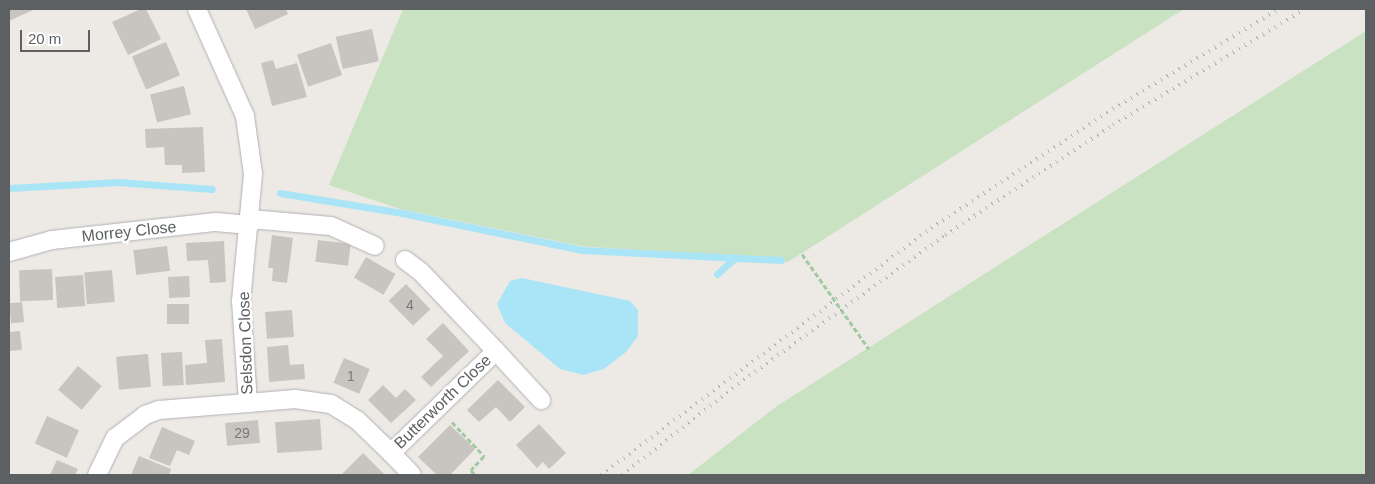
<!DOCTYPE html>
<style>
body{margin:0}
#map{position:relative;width:1375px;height:484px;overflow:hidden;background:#ede9e4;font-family:Helvetica,sans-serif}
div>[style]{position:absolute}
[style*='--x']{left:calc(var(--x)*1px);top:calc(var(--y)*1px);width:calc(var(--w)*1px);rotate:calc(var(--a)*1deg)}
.green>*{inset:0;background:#c9e2c2}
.water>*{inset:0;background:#aae5f7}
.stream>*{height:7px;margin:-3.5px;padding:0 3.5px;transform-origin:3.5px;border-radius:3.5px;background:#aae5f7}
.building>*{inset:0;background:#c8c4c0;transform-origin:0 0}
.path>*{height:3px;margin-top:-1.5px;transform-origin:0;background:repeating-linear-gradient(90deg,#a1caa3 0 5px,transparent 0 7.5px)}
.roads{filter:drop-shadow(0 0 1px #afb2b5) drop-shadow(0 0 1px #afb2b5)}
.street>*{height:18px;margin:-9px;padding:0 9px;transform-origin:9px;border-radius:9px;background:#fff}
.rail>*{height:4px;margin-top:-2px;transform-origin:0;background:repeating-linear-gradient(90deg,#b0b1b1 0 1px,transparent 0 7px)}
span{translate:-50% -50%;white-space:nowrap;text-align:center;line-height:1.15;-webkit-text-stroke:5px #fff;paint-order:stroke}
.number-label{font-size:14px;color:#77797a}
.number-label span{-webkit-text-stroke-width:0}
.street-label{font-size:16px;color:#5c6063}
.frame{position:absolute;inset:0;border:10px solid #5c6063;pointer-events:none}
.scale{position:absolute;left:20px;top:30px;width:70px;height:22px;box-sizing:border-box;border:2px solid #5c6063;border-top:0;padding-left:6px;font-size:15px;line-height:18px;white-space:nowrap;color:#5c6063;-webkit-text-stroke:4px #fff;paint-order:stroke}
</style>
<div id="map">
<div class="green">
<div style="clip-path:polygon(403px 9px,1184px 9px,788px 262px,581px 246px,400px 209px,329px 185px)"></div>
<div style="clip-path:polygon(1366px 31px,1366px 475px,688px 475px,777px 406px)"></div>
</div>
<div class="water">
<div style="clip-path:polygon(522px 278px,630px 301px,638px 310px,638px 336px,626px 352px,604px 369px,583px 375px,560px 369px,505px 323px,497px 304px,510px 281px)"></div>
</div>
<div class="stream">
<div style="--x:9;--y:188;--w:109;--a:-3.2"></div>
<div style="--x:118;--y:182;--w:94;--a:4.3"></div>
<div style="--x:280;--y:193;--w:124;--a:9.3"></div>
<div style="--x:402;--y:213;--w:184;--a:11.6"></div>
<div style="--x:582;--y:250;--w:199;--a:2.9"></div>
<div style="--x:717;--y:274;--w:24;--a:-42"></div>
</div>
<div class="building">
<div style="clip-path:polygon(9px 9px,35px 9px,9px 21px)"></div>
<div style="clip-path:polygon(141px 9px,146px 9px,161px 39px,128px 55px,112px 22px)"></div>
<div style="clip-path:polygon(246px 9px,286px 9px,288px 14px,255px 29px)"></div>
<div style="left:372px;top:29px;width:33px;height:37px;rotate:78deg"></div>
<div style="left:166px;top:42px;width:36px;height:37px;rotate:67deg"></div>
<div style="left:331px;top:43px;width:34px;height:36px;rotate:71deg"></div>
<div style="clip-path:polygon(273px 60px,276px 69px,297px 63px,307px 97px,272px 106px,261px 63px)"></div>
<div style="left:184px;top:86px;width:29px;height:35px;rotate:76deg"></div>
<div style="clip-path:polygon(203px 127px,205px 172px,182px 173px,182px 165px,165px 165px,164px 147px,146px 148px,145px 129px)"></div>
<div style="clip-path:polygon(272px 235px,293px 238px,287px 283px,272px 281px,273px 268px,268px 268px)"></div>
<div style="left:318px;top:240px;width:33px;height:22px;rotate:7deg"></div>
<div style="clip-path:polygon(224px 241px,226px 282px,210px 283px,208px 260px,187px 261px,186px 243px)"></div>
<div style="left:167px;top:246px;width:25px;height:34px;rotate:83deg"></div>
<div style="left:366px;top:257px;width:34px;height:24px;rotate:30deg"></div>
<div style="left:52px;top:269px;width:31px;height:33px;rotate:88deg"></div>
<div style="left:112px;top:270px;width:32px;height:28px;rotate:85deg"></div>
<div style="left:83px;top:275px;width:31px;height:28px;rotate:86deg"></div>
<div style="left:189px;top:276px;width:21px;height:21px;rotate:87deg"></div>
<div style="left:406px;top:284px;width:35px;height:24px;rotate:46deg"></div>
<div style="left:22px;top:302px;width:20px;height:13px;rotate:84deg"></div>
<div style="left:189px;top:304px;width:20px;height:22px;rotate:90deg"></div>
<div style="left:292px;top:310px;width:27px;height:27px;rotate:86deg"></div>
<div style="clip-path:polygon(443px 323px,469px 351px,431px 387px,421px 377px,443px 356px,426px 339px)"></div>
<div style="clip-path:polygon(20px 331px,22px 350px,9px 351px,9px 332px)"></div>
<div style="clip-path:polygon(222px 339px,225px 382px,186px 385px,185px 365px,207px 363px,205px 340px)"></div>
<div style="clip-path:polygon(288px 345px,290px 365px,304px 364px,305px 379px,269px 382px,267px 347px)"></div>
<div style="left:182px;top:352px;width:33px;height:21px;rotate:87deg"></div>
<div style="left:148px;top:354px;width:33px;height:32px;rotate:85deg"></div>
<div style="left:344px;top:358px;width:28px;height:27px;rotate:23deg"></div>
<div style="left:78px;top:366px;width:31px;height:31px;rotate:40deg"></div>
<div style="clip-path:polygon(498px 380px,525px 407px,510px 422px,496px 407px,479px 422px,467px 410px)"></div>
<div style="clip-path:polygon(383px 385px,396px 398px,405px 389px,416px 400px,391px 423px,368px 400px)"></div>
<div style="left:47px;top:416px;width:35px;height:30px;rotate:24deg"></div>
<div style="left:320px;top:419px;width:31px;height:45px;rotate:86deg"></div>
<div style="left:258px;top:420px;width:23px;height:33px;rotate:85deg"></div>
<div style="clip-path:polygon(539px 424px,566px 453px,549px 469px,543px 462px,537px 468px,516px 445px)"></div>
<div style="clip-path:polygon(450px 425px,475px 449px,450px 475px,437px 475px,418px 457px)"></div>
<div style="clip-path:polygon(162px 427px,195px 441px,189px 455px,177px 450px,170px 466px,149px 458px)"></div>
<div style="clip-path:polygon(363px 453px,385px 475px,341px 475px)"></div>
<div style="clip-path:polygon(139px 456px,171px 469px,169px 475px,131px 475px)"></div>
<div style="clip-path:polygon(57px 460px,78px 469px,75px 475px,50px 475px)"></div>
</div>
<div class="path">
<div style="--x:802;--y:254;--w:116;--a:54.8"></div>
<div style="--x:452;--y:422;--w:47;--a:46.7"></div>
<div style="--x:484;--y:456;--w:19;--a:133"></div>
<div style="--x:471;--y:470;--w:6;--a:51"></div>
</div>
<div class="roads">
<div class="street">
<div style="--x:250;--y:219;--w:81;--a:4.9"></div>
<div style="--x:331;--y:226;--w:48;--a:24.4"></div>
<div style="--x:9;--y:252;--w:45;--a:-15.6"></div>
<div style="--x:52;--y:240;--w:165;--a:-6.3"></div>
<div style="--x:216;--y:222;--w:34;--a:5"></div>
<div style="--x:496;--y:351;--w:67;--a:47.4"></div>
<div style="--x:248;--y:403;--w:47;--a:-4.9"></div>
<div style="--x:295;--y:399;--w:36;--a:8"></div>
<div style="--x:331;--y:404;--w:31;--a:32"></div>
<div style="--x:357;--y:420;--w:47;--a:44.1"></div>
<div style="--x:391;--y:453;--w:146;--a:-44.2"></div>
<div style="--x:496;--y:351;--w:109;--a:-133.5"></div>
<div style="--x:421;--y:272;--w:20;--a:-143"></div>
<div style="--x:391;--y:453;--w:30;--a:46"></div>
<div style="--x:97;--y:475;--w:41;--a:-64.1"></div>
<div style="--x:115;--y:438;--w:38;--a:-37"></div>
<div style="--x:145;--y:415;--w:15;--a:-20"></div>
<div style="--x:159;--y:410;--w:89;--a:-4.5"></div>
<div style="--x:248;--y:403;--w:102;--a:-93.9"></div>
<div style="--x:241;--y:301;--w:128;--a:-84.6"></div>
<div style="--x:253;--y:174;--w:59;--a:-97.9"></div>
<div style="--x:245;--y:116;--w:117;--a:-114.2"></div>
</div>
</div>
<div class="rail">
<div style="--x:601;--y:475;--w:412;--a:-36.8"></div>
<div style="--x:931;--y:228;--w:217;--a:-33.2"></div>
<div style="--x:1113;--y:109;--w:194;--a:-31.1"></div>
<div style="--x:622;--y:475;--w:147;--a:-38.1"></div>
<div style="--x:738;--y:384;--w:255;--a:-35.7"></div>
<div style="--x:945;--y:235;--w:201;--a:-33.2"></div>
<div style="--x:1113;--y:125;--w:224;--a:-31.1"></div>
</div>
<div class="number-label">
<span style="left:410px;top:305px">4</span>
<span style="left:351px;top:376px">1</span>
<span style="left:242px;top:433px">29</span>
</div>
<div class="street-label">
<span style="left:129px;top:232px;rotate:-6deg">Morrey Close</span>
<span style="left:246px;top:343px;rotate:-92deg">Selsdon Close</span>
<span style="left:443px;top:402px;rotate:-44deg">Butterworth Close</span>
</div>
<div class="frame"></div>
<div class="scale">20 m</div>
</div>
